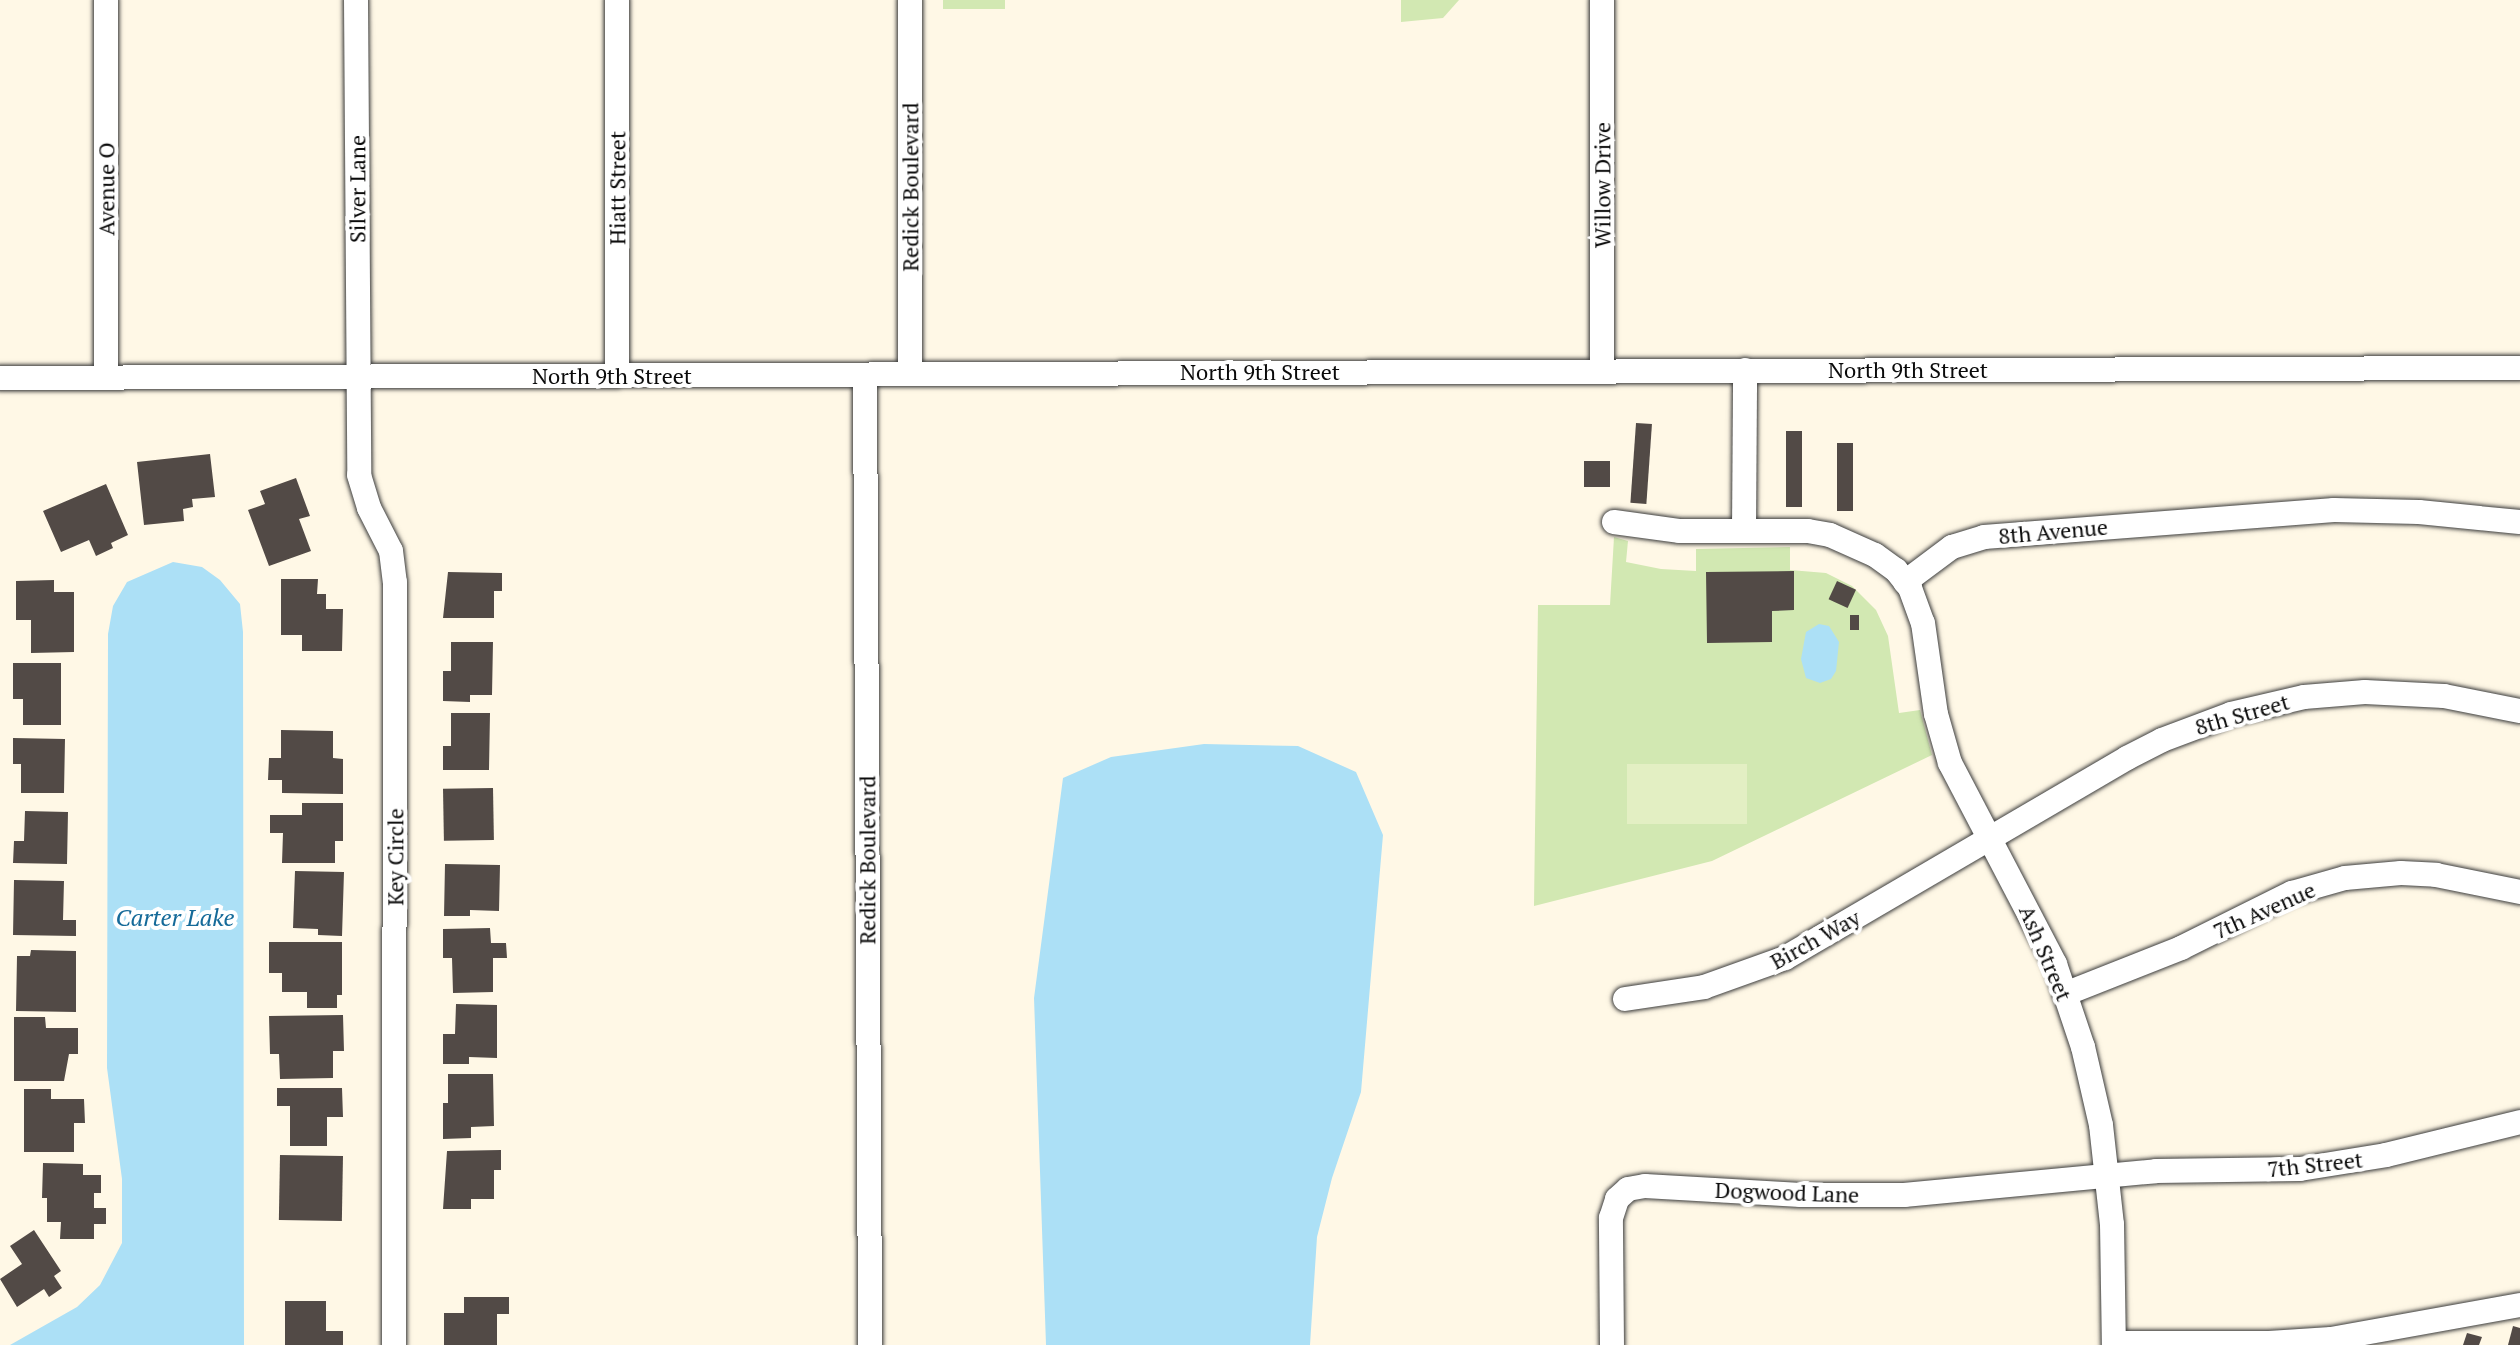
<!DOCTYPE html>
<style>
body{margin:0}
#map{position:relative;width:2520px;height:1345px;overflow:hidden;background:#fff8e6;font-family:"PT Serif",serif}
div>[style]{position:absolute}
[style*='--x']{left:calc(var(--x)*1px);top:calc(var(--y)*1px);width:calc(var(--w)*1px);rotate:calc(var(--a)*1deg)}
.green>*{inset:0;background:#d2e8b2;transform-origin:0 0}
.pitch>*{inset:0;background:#e3efc3;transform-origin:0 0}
.water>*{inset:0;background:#ace0f6}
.building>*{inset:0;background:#524a46;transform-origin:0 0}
.roads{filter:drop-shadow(0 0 2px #3d3d3d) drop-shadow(0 0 2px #3d3d3d)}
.minor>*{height:24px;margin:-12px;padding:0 12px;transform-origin:12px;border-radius:12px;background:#fff}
span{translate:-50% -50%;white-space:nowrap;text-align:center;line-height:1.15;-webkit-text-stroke:8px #fff;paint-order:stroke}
.street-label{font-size:22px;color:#0a0a0a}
.water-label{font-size:24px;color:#156a99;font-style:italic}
</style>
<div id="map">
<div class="green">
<div style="left:943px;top:0;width:62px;height:9px"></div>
<div style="clip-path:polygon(1401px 0,1459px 0,1443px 18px,1401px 22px)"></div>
<div style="clip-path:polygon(1614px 537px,1628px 541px,1626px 562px,1661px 569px,1696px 571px,1696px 549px,1790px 547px,1790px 570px,1826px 573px,1852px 586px,1876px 610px,1888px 636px,1899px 713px,1920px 710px,1932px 755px,1712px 861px,1534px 906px,1538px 605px,1610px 605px)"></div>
</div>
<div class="pitch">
<div style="left:1747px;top:764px;width:60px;height:120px;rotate:90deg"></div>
</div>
<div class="water">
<div style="clip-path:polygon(173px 562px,202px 567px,220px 580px,240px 604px,243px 632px,244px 1345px,10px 1345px,77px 1307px,100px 1285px,122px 1243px,122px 1179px,107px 1068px,108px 634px,113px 606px,127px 582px)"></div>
<div style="clip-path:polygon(1819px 624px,1829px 626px,1839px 642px,1836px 671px,1831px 679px,1820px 683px,1806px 678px,1801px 659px,1806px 632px)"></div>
<div style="clip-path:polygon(1204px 744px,1298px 746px,1356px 772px,1383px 835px,1361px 1092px,1332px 1178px,1317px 1237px,1310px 1345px,1046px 1345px,1034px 998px,1063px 778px,1111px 757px)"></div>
</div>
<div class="building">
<div style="left:1636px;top:423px;width:16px;height:80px;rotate:4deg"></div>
<div style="left:1786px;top:431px;width:16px;height:76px"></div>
<div style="left:1837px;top:443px;width:16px;height:68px"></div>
<div style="clip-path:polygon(210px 454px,215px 497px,192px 499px,193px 507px,183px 509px,184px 521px,144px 525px,137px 462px)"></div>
<div style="left:1584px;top:461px;width:26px;height:26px"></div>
<div style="clip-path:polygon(296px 478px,310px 516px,299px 519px,311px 551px,269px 566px,248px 510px,265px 504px,260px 491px)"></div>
<div style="clip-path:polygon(106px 484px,128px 535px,111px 543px,113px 548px,96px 556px,89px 540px,61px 552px,43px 511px)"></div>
<div style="clip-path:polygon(1794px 571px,1794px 610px,1772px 611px,1772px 642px,1707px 643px,1706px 572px)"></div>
<div style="clip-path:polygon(448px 572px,502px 573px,502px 591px,494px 591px,494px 618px,443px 618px)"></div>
<div style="clip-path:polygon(281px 579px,318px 579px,317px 594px,326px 594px,326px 609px,343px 609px,342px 651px,302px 651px,302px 635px,281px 635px)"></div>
<div style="clip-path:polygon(54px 580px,54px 592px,74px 592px,74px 652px,31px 653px,31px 620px,16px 620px,16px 581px)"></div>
<div style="left:1837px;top:581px;width:21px;height:20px;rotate:25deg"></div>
<div style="left:1850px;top:615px;width:9px;height:15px"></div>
<div style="clip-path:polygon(451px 642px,493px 642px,492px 695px,470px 695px,470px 702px,443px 701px,443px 671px,451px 671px)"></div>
<div style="clip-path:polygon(13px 663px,61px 663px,61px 725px,23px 725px,23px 699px,13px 699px)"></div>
<div style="clip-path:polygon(451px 713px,490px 713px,489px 770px,443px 770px,443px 746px,451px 746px)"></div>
<div style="clip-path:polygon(281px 730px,333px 731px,333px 758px,343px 759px,343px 794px,282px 793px,282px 780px,268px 780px,269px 758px,281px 758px)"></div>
<div style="clip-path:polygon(13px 738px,65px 739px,64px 793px,21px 793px,21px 764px,13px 764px)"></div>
<div style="left:493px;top:788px;width:52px;height:50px;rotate:89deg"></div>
<div style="clip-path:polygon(302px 803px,343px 803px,343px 841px,335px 841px,335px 863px,282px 863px,283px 833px,270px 833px,270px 815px,302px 815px)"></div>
<div style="clip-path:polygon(25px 811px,68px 812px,67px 864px,13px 863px,14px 841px,24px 841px)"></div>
<div style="clip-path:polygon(445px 864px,500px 865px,499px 911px,470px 910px,470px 916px,444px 916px)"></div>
<div style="clip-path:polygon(295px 871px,344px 872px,342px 936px,318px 935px,318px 929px,293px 928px)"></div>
<div style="clip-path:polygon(14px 880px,64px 881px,63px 920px,76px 920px,76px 936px,13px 935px)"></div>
<div style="clip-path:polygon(490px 928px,491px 943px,506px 943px,507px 958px,493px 958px,493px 992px,453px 993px,452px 958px,443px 958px,443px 929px)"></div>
<div style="clip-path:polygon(269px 942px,342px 942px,342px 995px,337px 995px,337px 1008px,307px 1008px,307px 992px,282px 992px,282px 973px,269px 973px)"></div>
<div style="clip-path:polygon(31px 950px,76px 951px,76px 1012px,16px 1011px,17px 956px,30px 956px)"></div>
<div style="clip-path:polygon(456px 1004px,497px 1005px,497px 1058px,469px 1057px,469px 1064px,443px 1064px,443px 1034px,455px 1034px)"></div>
<div style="clip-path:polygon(343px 1015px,344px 1051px,333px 1051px,333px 1078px,280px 1079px,279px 1054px,270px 1054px,269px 1016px)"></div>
<div style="clip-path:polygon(14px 1017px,45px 1017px,46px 1028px,78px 1028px,78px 1054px,69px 1054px,64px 1081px,14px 1081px)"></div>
<div style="clip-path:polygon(448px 1074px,493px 1074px,494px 1126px,471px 1127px,471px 1138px,443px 1139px,443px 1103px,448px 1103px)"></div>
<div style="clip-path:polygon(277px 1088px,342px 1088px,343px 1117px,327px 1117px,327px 1146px,290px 1146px,290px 1106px,277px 1106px)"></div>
<div style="clip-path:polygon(24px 1089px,51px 1089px,51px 1099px,84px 1099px,85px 1123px,74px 1123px,74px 1152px,24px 1152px)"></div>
<div style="clip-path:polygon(501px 1150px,501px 1170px,494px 1170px,494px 1199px,471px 1199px,471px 1209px,443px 1209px,447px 1151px)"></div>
<div style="left:280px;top:1155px;width:63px;height:65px;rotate:1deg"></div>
<div style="clip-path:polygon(43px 1163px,83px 1164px,83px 1175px,101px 1175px,101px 1193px,94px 1193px,94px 1208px,106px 1208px,106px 1224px,94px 1224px,94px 1239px,60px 1239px,61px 1222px,47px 1222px,47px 1198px,42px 1198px)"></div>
<div style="clip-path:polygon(34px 1230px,61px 1271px,54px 1276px,62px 1288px,49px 1297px,44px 1289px,17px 1307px,0 1279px,22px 1264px,10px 1246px)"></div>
<div style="clip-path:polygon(464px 1297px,509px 1297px,509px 1314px,497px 1314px,497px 1345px,444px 1345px,444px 1313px,464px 1313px)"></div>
<div style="clip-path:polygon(285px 1301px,326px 1301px,326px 1331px,343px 1331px,343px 1345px,285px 1345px)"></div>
<div style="clip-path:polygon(2513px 1326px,2520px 1328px,2520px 1345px,2508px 1345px)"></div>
<div style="clip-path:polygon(2467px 1333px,2482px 1337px,2479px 1345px,2463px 1345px)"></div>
</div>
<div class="roads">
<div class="minor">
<div style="--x:106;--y:0;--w:377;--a:90"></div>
<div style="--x:356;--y:0;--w:475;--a:89.6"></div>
<div style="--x:359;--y:475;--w:34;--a:73"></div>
<div style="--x:369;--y:508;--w:48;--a:62.9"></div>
<div style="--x:391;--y:551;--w:31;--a:83"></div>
<div style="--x:395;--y:582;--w:763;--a:90.08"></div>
<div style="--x:617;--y:0;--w:375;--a:90"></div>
<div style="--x:910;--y:0;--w:374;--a:90"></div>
<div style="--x:1602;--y:371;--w:371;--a:-90"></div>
<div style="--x:865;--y:375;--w:970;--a:89.7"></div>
<div style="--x:0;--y:378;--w:2520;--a:-0.23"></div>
<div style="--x:1614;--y:522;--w:67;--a:7.8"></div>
<div style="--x:1680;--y:531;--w:128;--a:0"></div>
<div style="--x:1808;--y:531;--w:22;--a:10"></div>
<div style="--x:1830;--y:535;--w:49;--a:24"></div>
<div style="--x:1875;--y:555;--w:26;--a:36"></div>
<div style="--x:1896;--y:570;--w:23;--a:52"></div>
<div style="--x:1910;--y:588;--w:37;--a:70"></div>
<div style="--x:1923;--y:623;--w:92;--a:81.9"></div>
<div style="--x:1936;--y:714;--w:51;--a:74.1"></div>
<div style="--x:1950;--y:763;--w:227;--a:62.4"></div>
<div style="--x:2055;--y:964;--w:88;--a:71.4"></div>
<div style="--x:2083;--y:1047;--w:80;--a:77"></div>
<div style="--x:2101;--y:1125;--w:100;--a:83.7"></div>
<div style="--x:2112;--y:1224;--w:121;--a:89.1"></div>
<div style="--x:1744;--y:531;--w:161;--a:-89.6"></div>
<div style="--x:1905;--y:582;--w:59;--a:-36.7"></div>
<div style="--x:1952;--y:547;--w:34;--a:-17"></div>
<div style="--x:1984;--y:537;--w:351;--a:-4.4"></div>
<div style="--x:2334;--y:510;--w:85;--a:1.3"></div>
<div style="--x:2419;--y:512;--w:101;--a:5.7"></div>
<div style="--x:2065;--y:994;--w:125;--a:-21.6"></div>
<div style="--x:2181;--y:948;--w:124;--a:-26.4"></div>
<div style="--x:2292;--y:893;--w:55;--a:-15.8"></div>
<div style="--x:2345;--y:878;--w:56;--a:-5.1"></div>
<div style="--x:2401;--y:873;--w:35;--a:3"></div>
<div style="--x:2436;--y:875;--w:86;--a:11.4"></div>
<div style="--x:1625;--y:999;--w:80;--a:-8.6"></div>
<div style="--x:1704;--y:987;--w:86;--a:-19.7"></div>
<div style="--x:1785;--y:958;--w:396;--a:-30.3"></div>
<div style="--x:2127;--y:758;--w:39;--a:-27"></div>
<div style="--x:2162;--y:740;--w:74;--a:-20.6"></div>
<div style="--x:2231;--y:714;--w:75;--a:-13.1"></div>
<div style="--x:2304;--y:697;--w:61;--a:-4.7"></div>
<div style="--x:2365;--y:692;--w:79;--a:2.9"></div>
<div style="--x:2444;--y:696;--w:77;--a:11.2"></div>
<div style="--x:2114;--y:1343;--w:155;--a:0"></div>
<div style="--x:2269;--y:1343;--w:62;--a:-3.7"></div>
<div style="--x:2331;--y:1339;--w:192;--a:-10.2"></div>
<div style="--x:1612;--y:1345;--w:127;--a:-90.5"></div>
<div style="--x:1611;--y:1218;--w:20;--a:-72"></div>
<div style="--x:1617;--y:1199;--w:15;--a:-42"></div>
<div style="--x:1628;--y:1189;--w:17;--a:-10"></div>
<div style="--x:1645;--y:1186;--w:156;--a:3.3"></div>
<div style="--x:1801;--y:1195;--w:103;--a:0"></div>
<div style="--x:1904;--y:1195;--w:253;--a:-5.4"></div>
<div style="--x:2156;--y:1171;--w:144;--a:-0.8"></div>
<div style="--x:2300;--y:1169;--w:87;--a:-9.2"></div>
<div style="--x:2386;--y:1155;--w:138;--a:-13.8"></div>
</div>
</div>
<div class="street-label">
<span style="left:1602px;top:185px;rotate:-90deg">Willow Drive</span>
<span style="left:910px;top:187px;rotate:-90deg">Redick Boulevard</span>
<span style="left:617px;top:188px;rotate:-90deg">Hiatt Street</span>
<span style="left:106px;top:189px;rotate:-90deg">Avenue O</span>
<span style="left:357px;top:189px;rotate:-90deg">Silver Lane</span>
<span style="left:1908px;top:370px">North 9th Street</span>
<span style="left:1260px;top:372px">North 9th Street</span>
<span style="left:612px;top:376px">North 9th Street</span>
<span style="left:2053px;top:531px;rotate:-5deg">8th Avenue</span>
<span style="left:2242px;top:714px;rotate:-16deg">8th Street</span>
<span style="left:395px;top:857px;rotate:-90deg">Key Circle</span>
<span style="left:867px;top:860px;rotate:-90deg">Redick Boulevard</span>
<span style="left:2264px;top:910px;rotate:-24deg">7th Avenue</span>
<span style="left:1815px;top:939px;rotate:-29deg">Birch Way</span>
<span style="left:2046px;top:953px;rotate:67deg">Ash Street</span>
<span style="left:2315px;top:1164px;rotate:-6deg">7th Street</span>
<span style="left:1787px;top:1192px;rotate:2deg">Dogwood Lane</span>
</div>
<div class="water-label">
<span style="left:175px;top:918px">Carter Lake</span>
</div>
</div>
